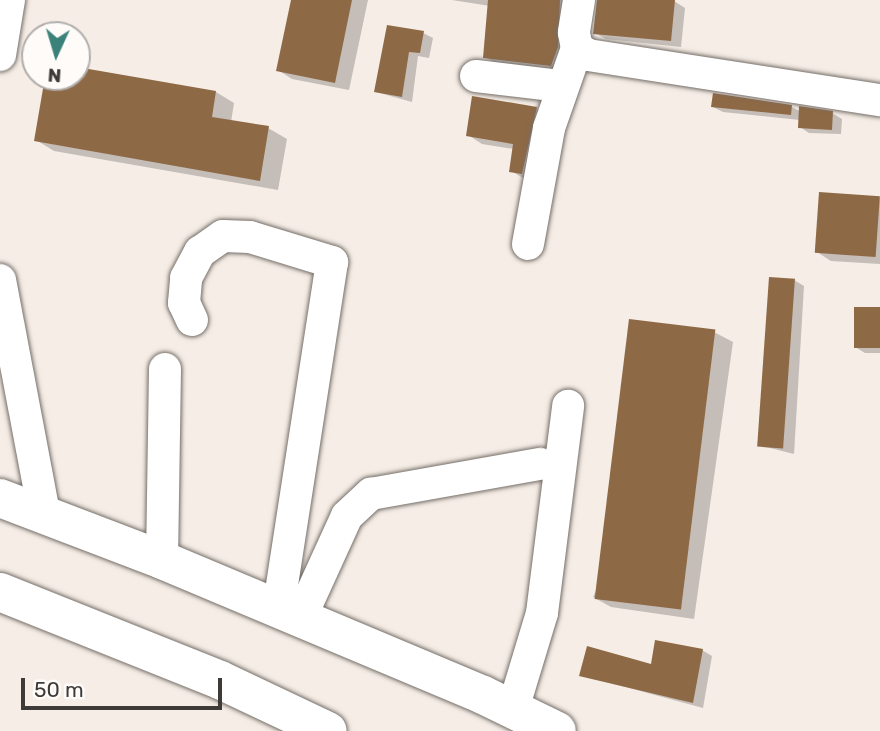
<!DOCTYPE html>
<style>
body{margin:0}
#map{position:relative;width:880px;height:731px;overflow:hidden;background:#f5ede6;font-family:Rubik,sans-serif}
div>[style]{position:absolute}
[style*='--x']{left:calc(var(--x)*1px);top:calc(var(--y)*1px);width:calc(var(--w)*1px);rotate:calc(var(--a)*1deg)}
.shadow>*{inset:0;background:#0003}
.building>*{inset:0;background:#8e6945;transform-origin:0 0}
.roads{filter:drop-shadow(0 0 2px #756e68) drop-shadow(0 0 2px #756e68)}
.minor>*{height:32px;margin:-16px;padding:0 16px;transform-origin:16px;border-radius:16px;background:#fff}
.primary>*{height:38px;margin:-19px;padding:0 19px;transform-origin:19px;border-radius:19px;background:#fff}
span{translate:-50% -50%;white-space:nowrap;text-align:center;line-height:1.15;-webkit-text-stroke:7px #fffbf9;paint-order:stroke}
.north{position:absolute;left:21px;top:21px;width:70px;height:70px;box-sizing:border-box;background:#fffbf9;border:2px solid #b1aeac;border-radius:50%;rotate:184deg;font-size:19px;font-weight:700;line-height:28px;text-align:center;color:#3d3a38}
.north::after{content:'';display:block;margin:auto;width:24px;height:32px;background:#3a8179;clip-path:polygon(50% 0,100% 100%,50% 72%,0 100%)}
.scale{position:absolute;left:21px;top:678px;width:201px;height:32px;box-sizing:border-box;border:4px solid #3d3a38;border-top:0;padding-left:9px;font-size:21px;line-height:24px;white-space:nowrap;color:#3d3a38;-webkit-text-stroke:5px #fffbf9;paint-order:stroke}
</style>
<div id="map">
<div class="shadow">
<div style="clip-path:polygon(293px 0,368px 0,349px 90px,292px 79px,278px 70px)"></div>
<div style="clip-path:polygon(452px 0,575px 0,562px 72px,496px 64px,485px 57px,490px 6px)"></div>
<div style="clip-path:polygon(597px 0,674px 1px,685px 8px,681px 47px,606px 39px,595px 33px)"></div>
<div style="clip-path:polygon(423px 33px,433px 38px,429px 58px,418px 56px,412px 102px,376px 92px)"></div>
<div style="clip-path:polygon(77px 68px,216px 92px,234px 103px,231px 122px,268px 128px,287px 139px,278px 190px,54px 151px,36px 140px,47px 77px,77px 77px)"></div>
<div style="clip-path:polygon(713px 107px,792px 107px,801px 112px,832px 113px,842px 119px,841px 134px,809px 133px,800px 127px,800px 120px,723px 112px)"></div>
<div style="clip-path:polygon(536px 108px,551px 117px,525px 179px,511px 171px,514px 149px,482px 144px,468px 135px)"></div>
<div style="clip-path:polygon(880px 198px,880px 264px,831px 261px,817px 252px)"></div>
<div style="clip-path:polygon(794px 280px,804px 286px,794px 454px,762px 446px)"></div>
<div style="clip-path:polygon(880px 309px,880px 353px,865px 353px,855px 347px)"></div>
<div style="clip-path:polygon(714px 332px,733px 342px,694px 619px,611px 607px,593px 597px)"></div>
<div style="clip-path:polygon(702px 650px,712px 656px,703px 708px,581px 675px,652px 666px)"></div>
</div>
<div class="building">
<div style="clip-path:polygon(291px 0,352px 0,335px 83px,276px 71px)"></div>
<div style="clip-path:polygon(488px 0,560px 0,558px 47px,551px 66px,483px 58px)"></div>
<div style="clip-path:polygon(597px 0,675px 0,671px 41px,593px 34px)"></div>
<div style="clip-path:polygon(387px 25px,424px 31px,420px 53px,409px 52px,402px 97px,374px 92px)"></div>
<div style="clip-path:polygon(77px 67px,216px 91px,212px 117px,269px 126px,260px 181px,34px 141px,45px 77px,77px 77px)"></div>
<div style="clip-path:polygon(713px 93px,792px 105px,791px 115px,711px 107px)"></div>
<div style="clip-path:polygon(472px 96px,537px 107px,522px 174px,509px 172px,513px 144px,466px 136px)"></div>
<div style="clip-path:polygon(799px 106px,833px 111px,832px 130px,798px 128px)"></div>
<div style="left:819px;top:192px;width:61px;height:61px;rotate:4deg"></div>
<div style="left:769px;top:277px;width:26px;height:170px;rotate:4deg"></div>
<div style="left:854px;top:307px;width:26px;height:41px"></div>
<div style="left:629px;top:319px;width:87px;height:282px;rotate:7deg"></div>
<div style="clip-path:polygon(655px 640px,703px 649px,693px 703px,579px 676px,587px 646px,651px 664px)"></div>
</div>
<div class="roads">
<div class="minor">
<div style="--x:579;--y:0;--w:33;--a:99"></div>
<div style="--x:574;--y:33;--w:15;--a:79"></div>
<div style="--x:577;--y:48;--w:13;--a:32"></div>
<div style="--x:588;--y:55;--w:295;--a:8.8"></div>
<div style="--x:0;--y:55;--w:56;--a:-80.7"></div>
<div style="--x:476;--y:76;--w:86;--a:6.7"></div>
<div style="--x:528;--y:244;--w:118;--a:-79.7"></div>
<div style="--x:549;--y:128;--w:85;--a:-70.7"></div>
<div style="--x:0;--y:280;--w:237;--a:79.3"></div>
<div style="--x:192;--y:320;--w:19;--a:-115"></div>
<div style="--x:184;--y:303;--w:25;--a:-85"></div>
<div style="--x:186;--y:278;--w:30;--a:-62"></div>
<div style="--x:200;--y:252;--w:28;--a:-35"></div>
<div style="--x:223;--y:236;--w:27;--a:2"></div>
<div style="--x:250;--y:237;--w:86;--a:17"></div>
<div style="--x:332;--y:262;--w:352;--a:98.8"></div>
<div style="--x:162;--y:560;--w:191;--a:-89.1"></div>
<div style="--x:300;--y:619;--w:113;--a:-65.5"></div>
<div style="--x:347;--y:516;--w:33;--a:-43"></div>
<div style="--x:371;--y:494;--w:172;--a:-10.1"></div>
<div style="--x:513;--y:709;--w:100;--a:-73.2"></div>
<div style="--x:542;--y:613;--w:209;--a:-82.8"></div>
</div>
<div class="primary">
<div style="--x:0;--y:498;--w:173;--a:20.9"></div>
<div style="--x:162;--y:560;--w:348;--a:22.8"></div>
<div style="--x:483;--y:695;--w:82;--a:25.9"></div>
<div style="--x:0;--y:592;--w:237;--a:21.8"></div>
<div style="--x:220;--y:680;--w:119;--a:25.3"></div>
</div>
</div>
<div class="north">N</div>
<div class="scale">50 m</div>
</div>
